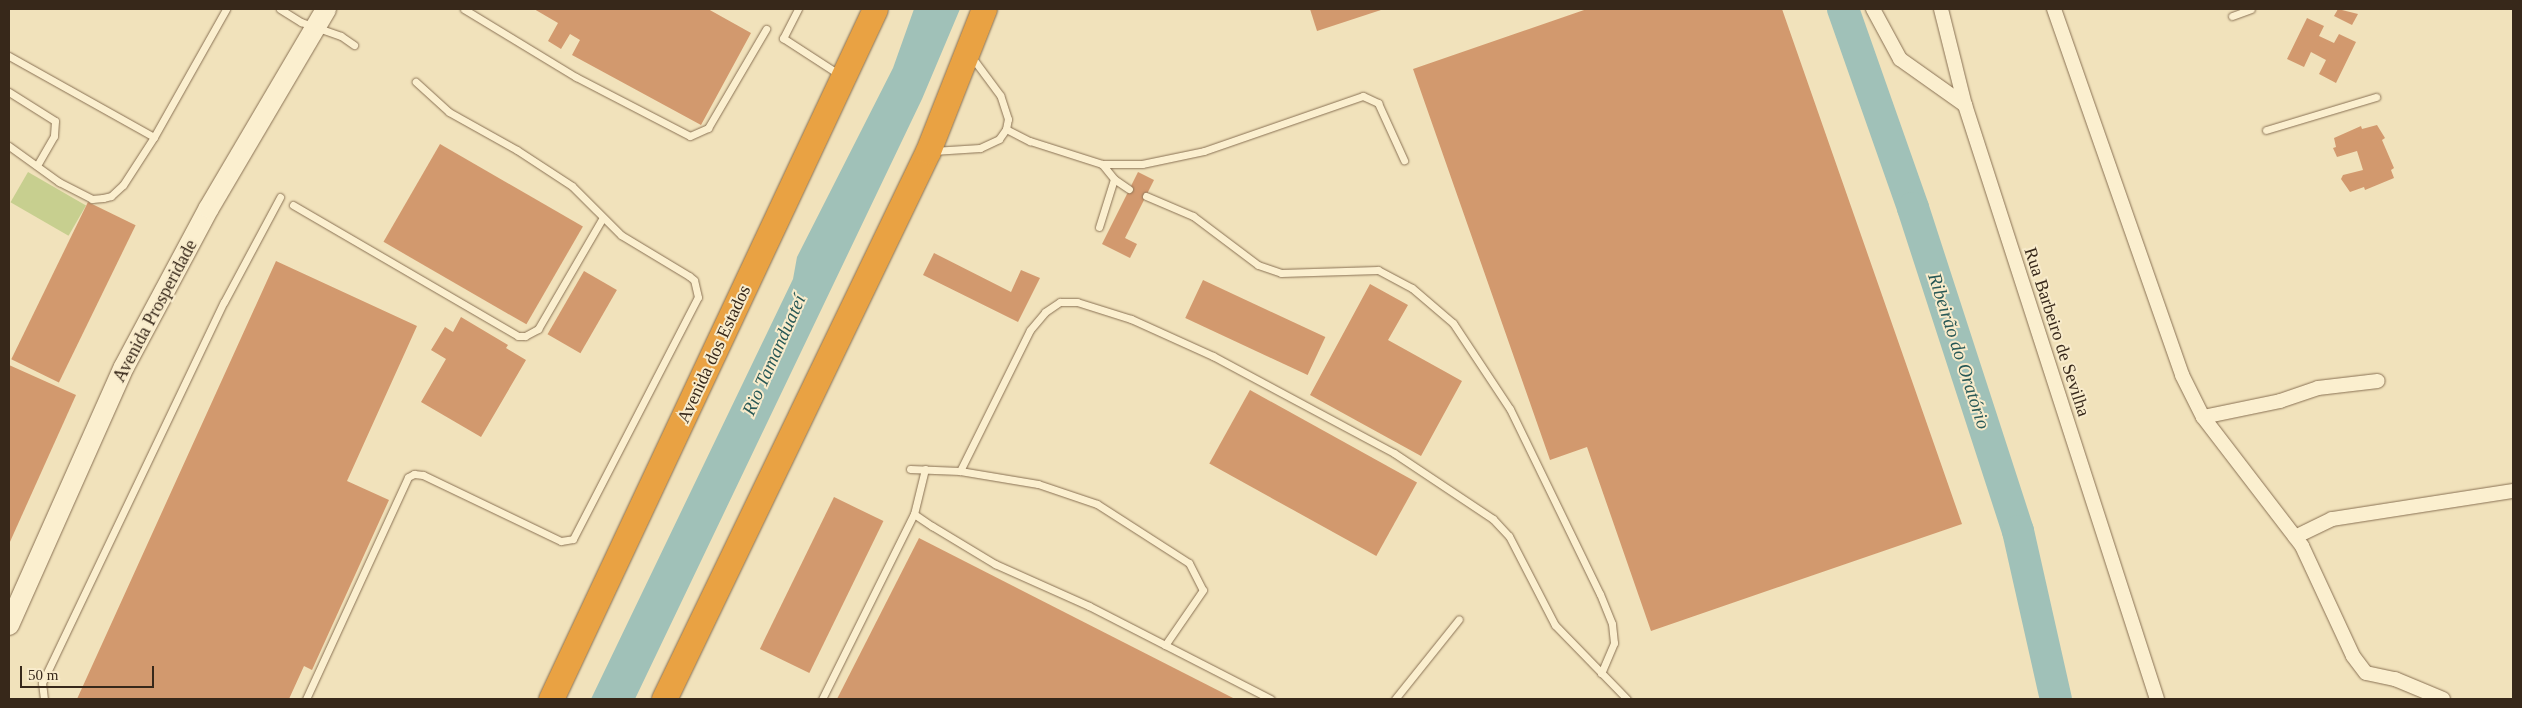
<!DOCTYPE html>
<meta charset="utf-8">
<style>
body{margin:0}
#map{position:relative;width:2522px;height:708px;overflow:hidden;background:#f1e2bb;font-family:"Times New Roman",serif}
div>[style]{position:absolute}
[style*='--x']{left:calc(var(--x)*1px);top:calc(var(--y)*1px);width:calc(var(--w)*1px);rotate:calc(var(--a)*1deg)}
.green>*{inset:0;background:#c7cf8f;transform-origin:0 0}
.water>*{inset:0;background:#a0c1b8}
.river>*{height:32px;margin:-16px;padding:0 16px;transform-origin:16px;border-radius:16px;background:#a0c1b8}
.building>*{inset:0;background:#d2996e;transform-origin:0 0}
.roads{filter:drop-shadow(0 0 1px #897154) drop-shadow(0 0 1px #897154)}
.lane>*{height:7px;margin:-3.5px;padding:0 3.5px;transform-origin:3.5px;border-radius:3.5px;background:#fbefcf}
.street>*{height:14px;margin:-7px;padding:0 7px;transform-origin:7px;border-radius:7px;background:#fbefcf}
.secondary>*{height:20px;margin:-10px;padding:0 10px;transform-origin:10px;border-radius:10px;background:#fbefcf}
.highway>*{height:25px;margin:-12.5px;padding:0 12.5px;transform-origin:12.5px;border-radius:12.5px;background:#e9a243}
span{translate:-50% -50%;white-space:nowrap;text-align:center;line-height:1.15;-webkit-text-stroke:4px #f8ebcb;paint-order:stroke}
.street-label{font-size:18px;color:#37281a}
.water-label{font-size:19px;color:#285856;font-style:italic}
.frame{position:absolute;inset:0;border:10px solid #37281a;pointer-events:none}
.scale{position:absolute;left:20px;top:666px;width:134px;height:22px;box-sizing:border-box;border:2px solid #37281a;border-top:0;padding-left:6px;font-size:15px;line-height:18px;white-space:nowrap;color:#37281a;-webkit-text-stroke:4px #f8ebcb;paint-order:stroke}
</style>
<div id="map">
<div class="green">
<div style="left:28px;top:172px;width:67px;height:35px;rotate:30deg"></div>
</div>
<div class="water">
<div style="clip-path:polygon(914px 9px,960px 9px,922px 99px,635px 699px,591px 699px,793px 279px,797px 257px,893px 68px)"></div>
</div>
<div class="river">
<div style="--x:1843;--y:9;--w:211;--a:70.6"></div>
<div style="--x:1913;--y:208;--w:340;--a:72"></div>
<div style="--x:2018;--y:531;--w:172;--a:77.3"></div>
</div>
<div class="building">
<div style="clip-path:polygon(534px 9px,708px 9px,751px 33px,701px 125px,572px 55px,580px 40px,570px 34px,561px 49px,548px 41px,558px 23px)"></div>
<div style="clip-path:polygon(1310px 9px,1384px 9px,1317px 31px)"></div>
<div style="clip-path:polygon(1587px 9px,1782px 9px,1962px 524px,1651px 631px,1587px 447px,1550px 460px,1413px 69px)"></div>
<div style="clip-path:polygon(2338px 9px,2358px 14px,2352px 25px,2334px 16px)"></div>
<div style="clip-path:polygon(2307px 18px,2324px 26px,2319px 36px,2334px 43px,2339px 34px,2356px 42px,2336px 83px,2319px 74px,2326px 60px,2311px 52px,2304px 67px,2287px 59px)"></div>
<div style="clip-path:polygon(2377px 125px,2385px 138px,2382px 140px,2394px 168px,2391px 170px,2394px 178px,2365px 190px,2364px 187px,2350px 192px,2341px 179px,2343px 175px,2363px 170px,2357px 151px,2337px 157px,2333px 148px,2336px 147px,2334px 138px,2361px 126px,2362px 129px)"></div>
<div style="left:440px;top:144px;width:165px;height:113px;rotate:30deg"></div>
<div style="clip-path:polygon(1138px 172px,1154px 180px,1125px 238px,1137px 244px,1130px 258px,1102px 244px)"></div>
<div style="left:88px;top:202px;width:53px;height:175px;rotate:26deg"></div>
<div style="clip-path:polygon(934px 253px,1011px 292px,1021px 270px,1040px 278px,1018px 322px,923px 275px)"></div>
<div style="clip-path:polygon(276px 261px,417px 326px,347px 481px,389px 500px,312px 670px,304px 666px,289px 699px,77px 699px)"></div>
<div style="left:584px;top:271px;width:38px;height:73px;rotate:30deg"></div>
<div style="left:1203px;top:280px;width:135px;height:42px;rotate:25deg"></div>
<div style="clip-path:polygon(1370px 284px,1408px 305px,1388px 340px,1462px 381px,1421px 456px,1310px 395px)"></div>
<div style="clip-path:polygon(461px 317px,508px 345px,506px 348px,526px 360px,481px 437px,421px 402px,446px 359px,431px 350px,445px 327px,453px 332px)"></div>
<div style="clip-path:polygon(9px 365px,76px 395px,9px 544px)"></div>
<div style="left:1250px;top:390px;width:191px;height:84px;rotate:29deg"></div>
<div style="left:834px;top:497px;width:55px;height:169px;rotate:26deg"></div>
<div style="clip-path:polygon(919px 538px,1235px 699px,837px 699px)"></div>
</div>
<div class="roads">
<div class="lane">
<div style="--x:280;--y:9;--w:25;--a:32"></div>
<div style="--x:301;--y:22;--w:42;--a:19.3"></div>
<div style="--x:341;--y:36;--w:16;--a:35"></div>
<div style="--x:464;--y:9;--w:131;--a:31.3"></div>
<div style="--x:576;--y:77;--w:128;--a:27.4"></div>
<div style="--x:690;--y:136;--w:20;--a:-24"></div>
<div style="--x:708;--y:128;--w:115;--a:-59.6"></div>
<div style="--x:798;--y:9;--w:33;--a:117"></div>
<div style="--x:783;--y:38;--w:68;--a:33"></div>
<div style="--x:2232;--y:16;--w:20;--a:-20"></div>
<div style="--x:9;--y:56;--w:166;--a:29.2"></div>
<div style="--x:154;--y:137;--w:147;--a:-60.6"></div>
<div style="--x:9;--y:92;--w:54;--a:32.2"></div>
<div style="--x:55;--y:121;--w:15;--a:94"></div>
<div style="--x:54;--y:136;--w:34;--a:120"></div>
<div style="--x:1006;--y:129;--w:27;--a:27"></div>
<div style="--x:1030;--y:141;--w:76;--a:17.7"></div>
<div style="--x:1102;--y:164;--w:40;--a:0"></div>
<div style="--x:1142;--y:164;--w:63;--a:-11.8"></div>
<div style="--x:1204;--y:151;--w:168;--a:-19.1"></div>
<div style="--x:1363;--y:96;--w:17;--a:25"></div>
<div style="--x:1378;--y:103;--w:63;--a:65.5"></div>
<div style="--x:2266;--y:130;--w:115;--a:-16.7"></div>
<div style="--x:9;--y:146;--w:62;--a:35.8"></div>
<div style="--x:59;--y:182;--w:37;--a:27"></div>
<div style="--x:92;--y:199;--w:11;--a:-5"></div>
<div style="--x:103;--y:198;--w:8;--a:-14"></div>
<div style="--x:111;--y:196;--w:16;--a:-43"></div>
<div style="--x:123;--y:185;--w:57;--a:-57.1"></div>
<div style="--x:933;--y:151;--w:47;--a:-3.7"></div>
<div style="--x:980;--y:148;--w:21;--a:-25"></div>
<div style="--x:999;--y:139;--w:12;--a:-55"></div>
<div style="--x:1006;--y:129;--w:10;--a:-79"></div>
<div style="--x:1008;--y:119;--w:25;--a:-108"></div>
<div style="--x:1000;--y:95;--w:49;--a:-126.6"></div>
<div style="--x:1102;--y:164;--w:19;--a:51"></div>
<div style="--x:1114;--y:179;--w:18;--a:34"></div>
<div style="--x:1146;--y:196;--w:51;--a:23.1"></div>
<div style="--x:1193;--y:216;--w:81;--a:37"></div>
<div style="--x:1258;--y:265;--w:24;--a:19"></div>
<div style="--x:1281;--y:273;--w:97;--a:-1.8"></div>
<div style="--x:1378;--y:270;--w:38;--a:28"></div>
<div style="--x:1412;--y:288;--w:54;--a:40.5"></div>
<div style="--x:1453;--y:323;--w:103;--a:56.5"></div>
<div style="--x:1510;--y:409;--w:206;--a:64.1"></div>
<div style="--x:1600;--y:594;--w:32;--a:68"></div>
<div style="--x:1612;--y:624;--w:19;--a:84"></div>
<div style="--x:1614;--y:643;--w:33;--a:113"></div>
<div style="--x:293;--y:205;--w:260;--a:30.2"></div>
<div style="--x:518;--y:336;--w:7;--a:0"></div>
<div style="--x:525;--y:336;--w:15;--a:-28"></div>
<div style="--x:538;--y:329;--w:127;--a:-59.8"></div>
<div style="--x:1099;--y:227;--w:50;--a:-72.6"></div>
<div style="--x:910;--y:469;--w:50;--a:2.3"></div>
<div style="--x:960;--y:471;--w:157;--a:-63.6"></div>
<div style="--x:1030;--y:330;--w:23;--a:-50"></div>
<div style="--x:1045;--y:312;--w:18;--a:-34"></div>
<div style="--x:1060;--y:302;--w:17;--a:0"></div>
<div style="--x:1077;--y:302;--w:57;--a:17.5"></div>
<div style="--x:1131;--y:319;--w:90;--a:24.3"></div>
<div style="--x:1213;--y:356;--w:205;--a:28.2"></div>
<div style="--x:1394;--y:453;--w:119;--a:33.7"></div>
<div style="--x:1493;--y:519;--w:23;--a:47"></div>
<div style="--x:1509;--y:536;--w:100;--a:62.7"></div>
<div style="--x:1555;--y:625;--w:103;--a:45.8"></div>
<div style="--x:925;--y:469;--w:46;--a:103.7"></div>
<div style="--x:914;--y:514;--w:22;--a:34"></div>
<div style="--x:932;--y:526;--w:74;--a:31.1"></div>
<div style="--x:995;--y:564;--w:103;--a:24.1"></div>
<div style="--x:1089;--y:606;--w:204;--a:27.1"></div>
<div style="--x:960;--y:471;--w:79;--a:9.5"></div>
<div style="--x:1038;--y:484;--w:62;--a:18.7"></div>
<div style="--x:1097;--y:504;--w:109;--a:32.7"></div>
<div style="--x:1189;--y:563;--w:30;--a:63"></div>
<div style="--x:1203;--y:590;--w:67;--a:124.6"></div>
<div style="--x:44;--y:699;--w:16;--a:-97"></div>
<div style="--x:42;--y:683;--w:422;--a:-64.5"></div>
<div style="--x:224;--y:302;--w:119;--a:-61.9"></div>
<div style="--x:306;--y:699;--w:244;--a:-65.3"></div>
<div style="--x:408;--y:477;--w:7;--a:-27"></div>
<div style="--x:414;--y:474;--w:9;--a:6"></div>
<div style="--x:423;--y:475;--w:153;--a:25.6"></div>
<div style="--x:561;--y:541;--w:12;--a:-9"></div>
<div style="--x:573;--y:539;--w:272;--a:-62.7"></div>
<div style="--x:698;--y:297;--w:17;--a:-103"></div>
<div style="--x:694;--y:280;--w:6;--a:-141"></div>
<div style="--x:689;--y:276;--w:79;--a:-148.9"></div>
<div style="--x:621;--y:235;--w:69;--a:-135"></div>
<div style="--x:572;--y:186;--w:66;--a:-146.8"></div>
<div style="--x:517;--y:150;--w:78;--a:-150.8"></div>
<div style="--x:449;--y:112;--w:45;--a:-137.7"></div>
<div style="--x:822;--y:699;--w:207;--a:-63.6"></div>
<div style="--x:1395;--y:699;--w:102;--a:-51.3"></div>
</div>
<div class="street">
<div style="--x:1873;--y:9;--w:57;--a:61.6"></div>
<div style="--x:1900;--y:59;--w:80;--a:35.3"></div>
<div style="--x:1965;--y:105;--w:624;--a:72.09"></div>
<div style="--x:1941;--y:9;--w:99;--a:76"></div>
<div style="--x:2054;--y:9;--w:388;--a:70.7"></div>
<div style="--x:2182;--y:375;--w:47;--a:63.4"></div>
<div style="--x:2203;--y:417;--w:163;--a:52.5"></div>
<div style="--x:2302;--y:546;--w:121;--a:65.1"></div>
<div style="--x:2353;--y:656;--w:21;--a:53"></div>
<div style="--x:2366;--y:673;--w:30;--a:12"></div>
<div style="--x:2395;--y:679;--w:52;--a:22.6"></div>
<div style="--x:2203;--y:417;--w:79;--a:-11.7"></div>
<div style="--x:2280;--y:401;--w:40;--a:-18.9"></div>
<div style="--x:2318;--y:388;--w:60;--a:-6.7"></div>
<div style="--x:2295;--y:537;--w:41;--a:-25.9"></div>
<div style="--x:2332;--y:519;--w:183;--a:-8.8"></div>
</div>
<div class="secondary">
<div style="--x:9;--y:625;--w:282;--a:-66"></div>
<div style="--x:124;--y:367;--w:180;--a:-61.9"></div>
<div style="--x:209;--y:208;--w:231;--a:-59.5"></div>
</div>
<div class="highway">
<div style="--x:551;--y:699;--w:762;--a:-64.85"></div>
<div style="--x:664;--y:699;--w:608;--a:-64.28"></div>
<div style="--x:928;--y:151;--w:153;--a:-68.5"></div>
</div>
</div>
<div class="street-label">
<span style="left:155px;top:311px;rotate:-62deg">Avenida Prosperidade</span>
<span style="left:2057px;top:332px;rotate:72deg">Rua Barbeiro de Sevilha</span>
<span style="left:714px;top:354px;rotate:-65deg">Avenida dos Estados</span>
</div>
<div class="water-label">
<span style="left:1959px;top:351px;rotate:72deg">Ribeirão do Oratório</span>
<span style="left:774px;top:355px;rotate:-66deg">Rio Tamanduateí</span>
</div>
<div class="frame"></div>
<div class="scale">50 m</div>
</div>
